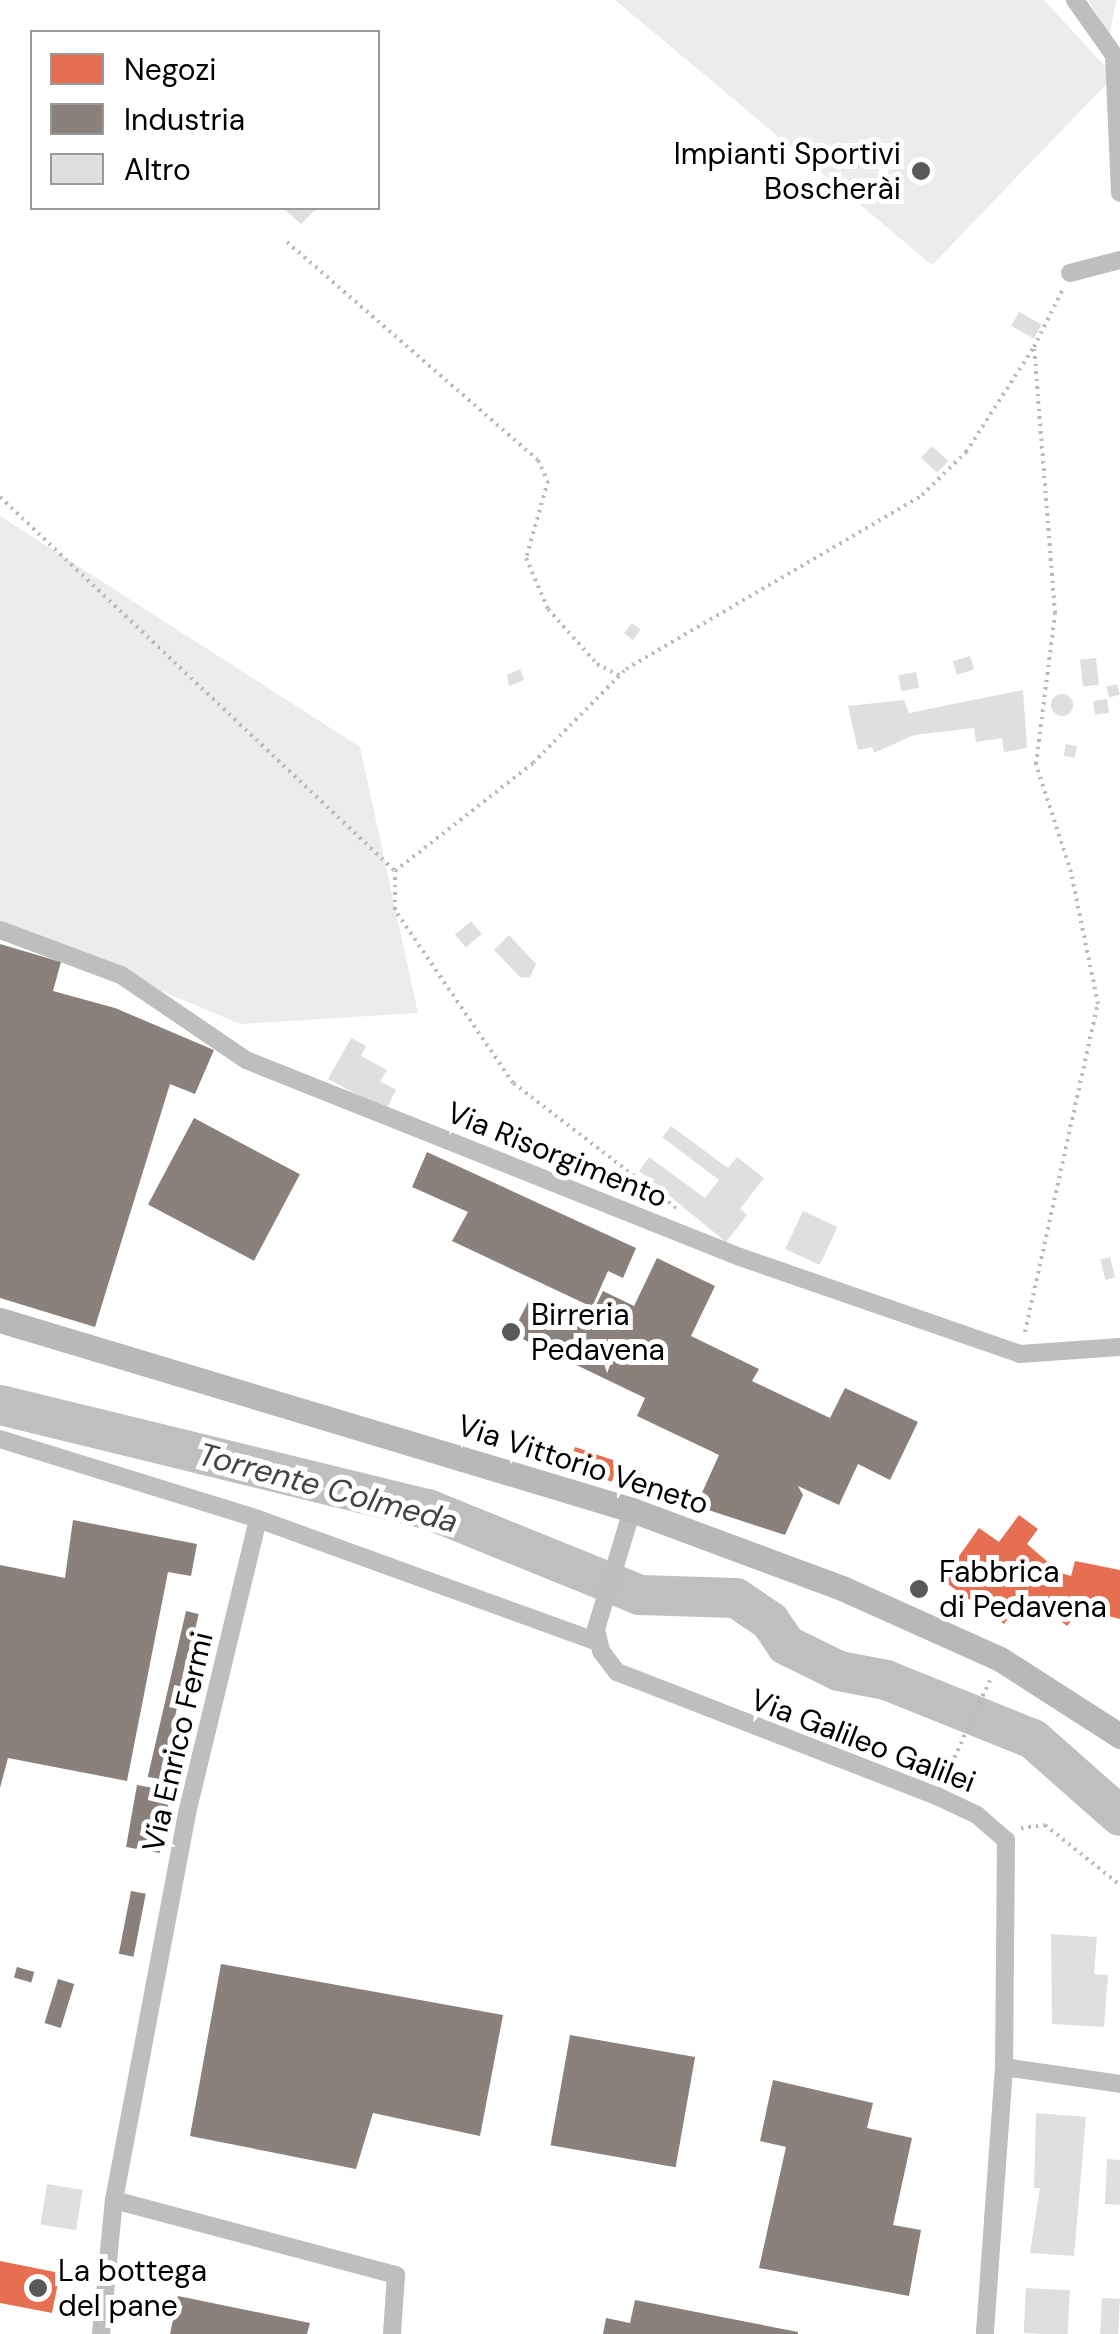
<!DOCTYPE html>
<meta charset="utf-8">
<style>
body{margin:0}
#map{position:relative;width:1120px;height:2334px;overflow:hidden;background:#fff;font-family:"DM Sans",sans-serif}
div>[style]{position:absolute}
[style*='--x']{left:calc(var(--x)*1px);top:calc(var(--y)*1px);width:calc(var(--w)*1px);rotate:calc(var(--a)*1deg)}
.green>*{inset:0;background:#ececec}
.shops>*{inset:0;background:#e76f51;transform-origin:0 0}
.industry>*{inset:0;background:#8a817c;transform-origin:0 0}
.river>*{height:40px;margin:-20px;padding:0 20px;transform-origin:20px;border-radius:20px;background:#bfbfbf}
.building>*{inset:0;background:#dfdfdf;transform-origin:0 0}
.round{border-radius:50%}
.path>*{height:4px;margin-top:-2px;transform-origin:0;background:repeating-linear-gradient(90deg,#b9b9b9 0 2.5px,transparent 0 7.5px)}
.street>*{height:18px;margin:-9px;padding:0 9px;transform-origin:9px;border-radius:9px;background:#bebebe}
.secondary>*{height:25px;margin:-12.5px;padding:0 12.5px;transform-origin:12.5px;border-radius:12.5px;background:#b8b8b8}
.dots>*{width:28px;height:28px;translate:-50% -50%;box-sizing:border-box;border:5px solid #fff;border-radius:50%}
span{translate:-50% -50%;white-space:nowrap;text-align:center;line-height:1.15;-webkit-text-stroke:10px #fff;paint-order:stroke}
.poi-label{font-size:30px;color:#000}
.right{translate:-100% -50%;text-align:right}
.left{translate:0 -50%;text-align:left}
.street-label{font-size:30px;color:#000}
.water-label{font-size:32px;color:#444;font-style:italic}
.legend{position:absolute;left:30px;top:30px;width:350px;height:180px;box-sizing:border-box;background:#fff;border:2px solid #999;margin:0;padding:12px 18px;list-style:none;font-size:30px;color:#000}
.legend li{display:flex;align-items:center;gap:20px;height:50px}
.legend b{width:50px;border:2px solid #999}
</style>
<div id="map">
<div class="green">
<div style="clip-path:polygon(615px 0,1044px 0,1114px 76px,932px 265px)"></div>
<div style="clip-path:polygon(1088px 0,1116px 0,1110px 35px)"></div>
<div style="clip-path:polygon(0 516px,360px 747px,418px 1013px,240px 1024px,0 923px)"></div>
</div>
<div class="shops">
<div style="left:575px;top:1447px;width:46px;height:21px;rotate:19deg"></div>
<div style="clip-path:polygon(1019px 1515px,1038px 1529px,1027px 1544px,1049px 1563px,1047px 1569px,1071px 1576px,1075px 1561px,1120px 1570px,1120px 1619px,1081px 1609px,1067px 1626px,1026px 1594px,1004px 1624px,942px 1580px,979px 1528px,999px 1542px)"></div>
<div style="clip-path:polygon(0 2261px,60px 2273px,52px 2313px,0 2303px)"></div>
</div>
<div class="industry">
<div style="clip-path:polygon(0 944px,61px 962px,53px 991px,115px 1008px,214px 1050px,195px 1094px,170px 1084px,95px 1327px,0 1298px)"></div>
<div style="left:194px;top:1118px;width:120px;height:98px;rotate:28deg"></div>
<div style="clip-path:polygon(427px 1152px,636px 1248px,623px 1278px,608px 1271px,592px 1307px,452px 1241px,468px 1212px,412px 1187px)"></div>
<div style="clip-path:polygon(657px 1258px,715px 1286px,691px 1336px,759px 1369px,752px 1381px,830px 1418px,845px 1388px,918px 1422px,890px 1480px,858px 1464px,839px 1505px,798px 1486px,803px 1495px,785px 1535px,696px 1506px,719px 1455px,637px 1416px,645px 1398px,512px 1334px,528px 1302px,584px 1329px,603px 1291px,634px 1306px)"></div>
<div style="clip-path:polygon(73px 1520px,197px 1544px,191px 1576px,168px 1572px,127px 1781px,8px 1758px,0 1788px,0 1565px,65px 1578px)"></div>
<div style="left:186px;top:1611px;width:13px;height:170px;rotate:13deg"></div>
<div style="left:137px;top:1785px;width:34px;height:63px;rotate:10deg"></div>
<div style="left:131px;top:1891px;width:15px;height:64px;rotate:11deg"></div>
<div style="clip-path:polygon(221px 1964px,503px 2015px,480px 2136px,373px 2113px,356px 2169px,190px 2136px)"></div>
<div style="left:17px;top:1967px;width:18px;height:11px;rotate:16deg"></div>
<div style="left:58px;top:1979px;width:17px;height:46px;rotate:17deg"></div>
<div style="left:570px;top:2035px;width:127px;height:112px;rotate:10deg"></div>
<div style="clip-path:polygon(773px 2080px,873px 2103px,867px 2128px,912px 2138px,893px 2225px,921px 2230px,909px 2296px,759px 2268px,786px 2147px,760px 2141px)"></div>
<div style="clip-path:polygon(178px 2296px,310px 2323px,307px 2334px,170px 2334px)"></div>
<div style="clip-path:polygon(635px 2300px,798px 2332px,798px 2334px,603px 2334px,606px 2318px,630px 2323px)"></div>
</div>
<div class="river">
<div style="--x:0;--y:1405;--w:440;--a:13.7"></div>
<div style="--x:428;--y:1509;--w:229;--a:22.1"></div>
<div style="--x:640;--y:1595;--w:96;--a:1.8"></div>
<div style="--x:736;--y:1598;--w:41;--a:34.1"></div>
<div style="--x:770;--y:1621;--w:29;--a:56"></div>
<div style="--x:786;--y:1645;--w:59;--a:26.1"></div>
<div style="--x:839;--y:1671;--w:48;--a:10.8"></div>
<div style="--x:886;--y:1680;--w:158;--a:21.9"></div>
<div style="--x:1033;--y:1739;--w:116;--a:41.5"></div>
</div>
<div class="building">
<div style="clip-path:polygon(283px 208px,317px 208px,301px 224px)"></div>
<div style="left:1019px;top:312px;width:26px;height:16px;rotate:29deg"></div>
<div style="left:932px;top:446px;width:22px;height:16px;rotate:43deg"></div>
<div style="left:632px;top:623px;width:11px;height:13px;rotate:38deg"></div>
<div style="left:970px;top:656px;width:14px;height:18px;rotate:73deg"></div>
<div style="left:1096px;top:658px;width:27px;height:16px;rotate:84deg"></div>
<div style="clip-path:polygon(520px 669px,524px 680px,509px 686px,507px 675px)"></div>
<div style="left:916px;top:672px;width:16px;height:18px;rotate:79deg"></div>
<div style="left:1117px;top:684px;width:11px;height:11px;rotate:75deg"></div>
<div style="clip-path:polygon(1023px 690px,1027px 748px,1004px 752px,1002px 738px,976px 742px,974px 728px,914px 735px,874px 753px,872px 747px,858px 750px,848px 706px,904px 700px,909px 713px)"></div>
<div class="round" style="left:1051px;top:694px;width:22px;height:22px"></div>
<div style="left:1107px;top:699px;width:14px;height:14px;rotate:82deg"></div>
<div style="left:1066px;top:744px;width:11px;height:12px;rotate:10deg"></div>
<div style="left:471px;top:921px;width:17px;height:21px;rotate:50deg"></div>
<div style="clip-path:polygon(509px 935px,536px 964px,530px 977px,521px 978px,494px 950px)"></div>
<div style="clip-path:polygon(351px 1038px,366px 1046px,361px 1056px,387px 1070px,380px 1081px,396px 1090px,386px 1110px,328px 1079px)"></div>
<div style="clip-path:polygon(671px 1126px,728px 1168px,737px 1157px,764px 1178px,740px 1209px,747px 1215px,726px 1242px,639px 1171px,649px 1157px,705px 1198px,719px 1180px,662px 1137px)"></div>
<div style="left:803px;top:1211px;width:38px;height:42px;rotate:25deg"></div>
<div style="left:1110px;top:1257px;width:21px;height:10px;rotate:76deg"></div>
<div style="clip-path:polygon(1051px 1934px,1097px 1937px,1094px 1974px,1108px 1975px,1104px 2027px,1052px 2024px)"></div>
<div style="clip-path:polygon(1036px 2113px,1086px 2117px,1074px 2256px,1030px 2253px,1040px 2188px,1034px 2188px)"></div>
<div style="clip-path:polygon(1107px 2159px,1120px 2160px,1120px 2205px,1105px 2204px)"></div>
<div style="left:47px;top:2184px;width:36px;height:41px;rotate:9deg"></div>
<div style="left:1026px;top:2288px;width:44px;height:45px;rotate:3deg"></div>
<div style="left:1102px;top:2298px;width:18px;height:36px;rotate:3deg"></div>
</div>
<div class="path">
<div style="--x:287;--y:242;--w:332;--a:41"></div>
<div style="--x:538;--y:460;--w:23;--a:65"></div>
<div style="--x:548;--y:481;--w:80;--a:105.9"></div>
<div style="--x:526;--y:558;--w:56;--a:66.7"></div>
<div style="--x:548;--y:609;--w:74;--a:48.3"></div>
<div style="--x:597;--y:664;--w:25;--a:27"></div>
<div style="--x:0;--y:497;--w:544;--a:43.44"></div>
<div style="--x:676;--y:1208;--w:205;--a:-142.5"></div>
<div style="--x:513;--y:1083;--w:209;--a:-124.3"></div>
<div style="--x:395;--y:910;--w:39;--a:-90"></div>
<div style="--x:395;--y:871;--w:175;--a:-38"></div>
<div style="--x:533;--y:763;--w:132;--a:-45.3"></div>
<div style="--x:626;--y:669;--w:343;--a:-30.4"></div>
<div style="--x:922;--y:495;--w:62;--a:-44.3"></div>
<div style="--x:966;--y:452;--w:125;--a:-57.1"></div>
<div style="--x:1025;--y:1332;--w:336;--a:-77.5"></div>
<div style="--x:1098;--y:1004;--w:135;--a:-101.6"></div>
<div style="--x:1071;--y:872;--w:114;--a:-108"></div>
<div style="--x:1036;--y:764;--w:152;--a:-82.8"></div>
<div style="--x:1055;--y:613;--w:267;--a:-94.5"></div>
<div style="--x:1034;--y:347;--w:63;--a:-63.4"></div>
<div style="--x:945;--y:1778;--w:110;--a:-65.3"></div>
<div style="--x:1021;--y:1828;--w:24;--a:-7"></div>
<div style="--x:1045;--y:1825;--w:96;--a:38.7"></div>
</div>
<div class="street">
<div style="--x:1075;--y:0;--w:67;--a:54.7"></div>
<div style="--x:1114;--y:55;--w:138;--a:87.5"></div>
<div style="--x:1070;--y:273;--w:52;--a:-14.6"></div>
<div style="--x:0;--y:930;--w:129;--a:20.4"></div>
<div style="--x:121;--y:975;--w:151;--a:34.2"></div>
<div style="--x:246;--y:1060;--w:532;--a:21.74"></div>
<div style="--x:740;--y:1257;--w:296;--a:19.1"></div>
<div style="--x:1020;--y:1354;--w:100;--a:-4"></div>
<div style="--x:0;--y:1439;--w:270;--a:17.2"></div>
<div style="--x:258;--y:1519;--w:362;--a:19.9"></div>
<div style="--x:632;--y:1510;--w:124;--a:106.8"></div>
<div style="--x:596;--y:1629;--w:23;--a:77"></div>
<div style="--x:601;--y:1651;--w:26;--a:53"></div>
<div style="--x:617;--y:1672;--w:343;--a:21.2"></div>
<div style="--x:937;--y:1796;--w:44;--a:25.4"></div>
<div style="--x:977;--y:1815;--w:38;--a:41"></div>
<div style="--x:1006;--y:1840;--w:227;--a:90.5"></div>
<div style="--x:1004;--y:2067;--w:268;--a:94.1"></div>
<div style="--x:1004;--y:2067;--w:117;--a:8.3"></div>
<div style="--x:114;--y:2200;--w:292;--a:14.9"></div>
<div style="--x:396;--y:2275;--w:59;--a:93.9"></div>
<div style="--x:101;--y:2334;--w:135;--a:-84.5"></div>
<div style="--x:114;--y:2200;--w:394;--a:-79.3"></div>
<div style="--x:187;--y:1813;--w:302;--a:-76.4"></div>
</div>
<div class="secondary">
<div style="--x:0;--y:1320;--w:660;--a:16.73"></div>
<div style="--x:632;--y:1510;--w:224;--a:20.4"></div>
<div style="--x:842;--y:1588;--w:173;--a:24.2"></div>
<div style="--x:1000;--y:1659;--w:143;--a:32.7"></div>
</div>
<div class="dots">
<div style="left:921px;top:171px;background:#595959"></div>
<div style="left:511px;top:1332px;background:#595959"></div>
<div style="left:919px;top:1589px;background:#595959"></div>
<div style="left:38px;top:2288px;background:#595959"></div>
</div>
<div class="poi-label">
<span class="right" style="left:901px;top:171px">Impianti Sportivi<br>Boscherài</span>
<span class="left" style="left:531px;top:1332px">Birreria<br>Pedavena</span>
<span class="left" style="left:939px;top:1589px">Fabbrica<br>di Pedavena</span>
<span class="left" style="left:58px;top:2288px">La bottega<br>del pane</span>
</div>
<div class="street-label">
<span style="left:557px;top:1155px;rotate:22deg">Via Risorgimento</span>
<span style="left:583px;top:1465px;rotate:18deg">Via Vittorio Veneto</span>
<span style="left:863px;top:1741px;rotate:21deg">Via Galileo Galilei</span>
<span style="left:178px;top:1742px;rotate:-77deg">Via Enrico Fermi</span>
</div>
<div class="water-label">
<span style="left:328px;top:1488px;rotate:15deg">Torrente Colmeda</span>
</div>
<ul class="legend">
<li><b style="height:28px;background:#e76f51"></b>Negozi</li>
<li><b style="height:28px;background:#8a817c"></b>Industria</li>
<li><b style="height:28px;background:#dfdfdf"></b>Altro</li>
</ul>
</div>
